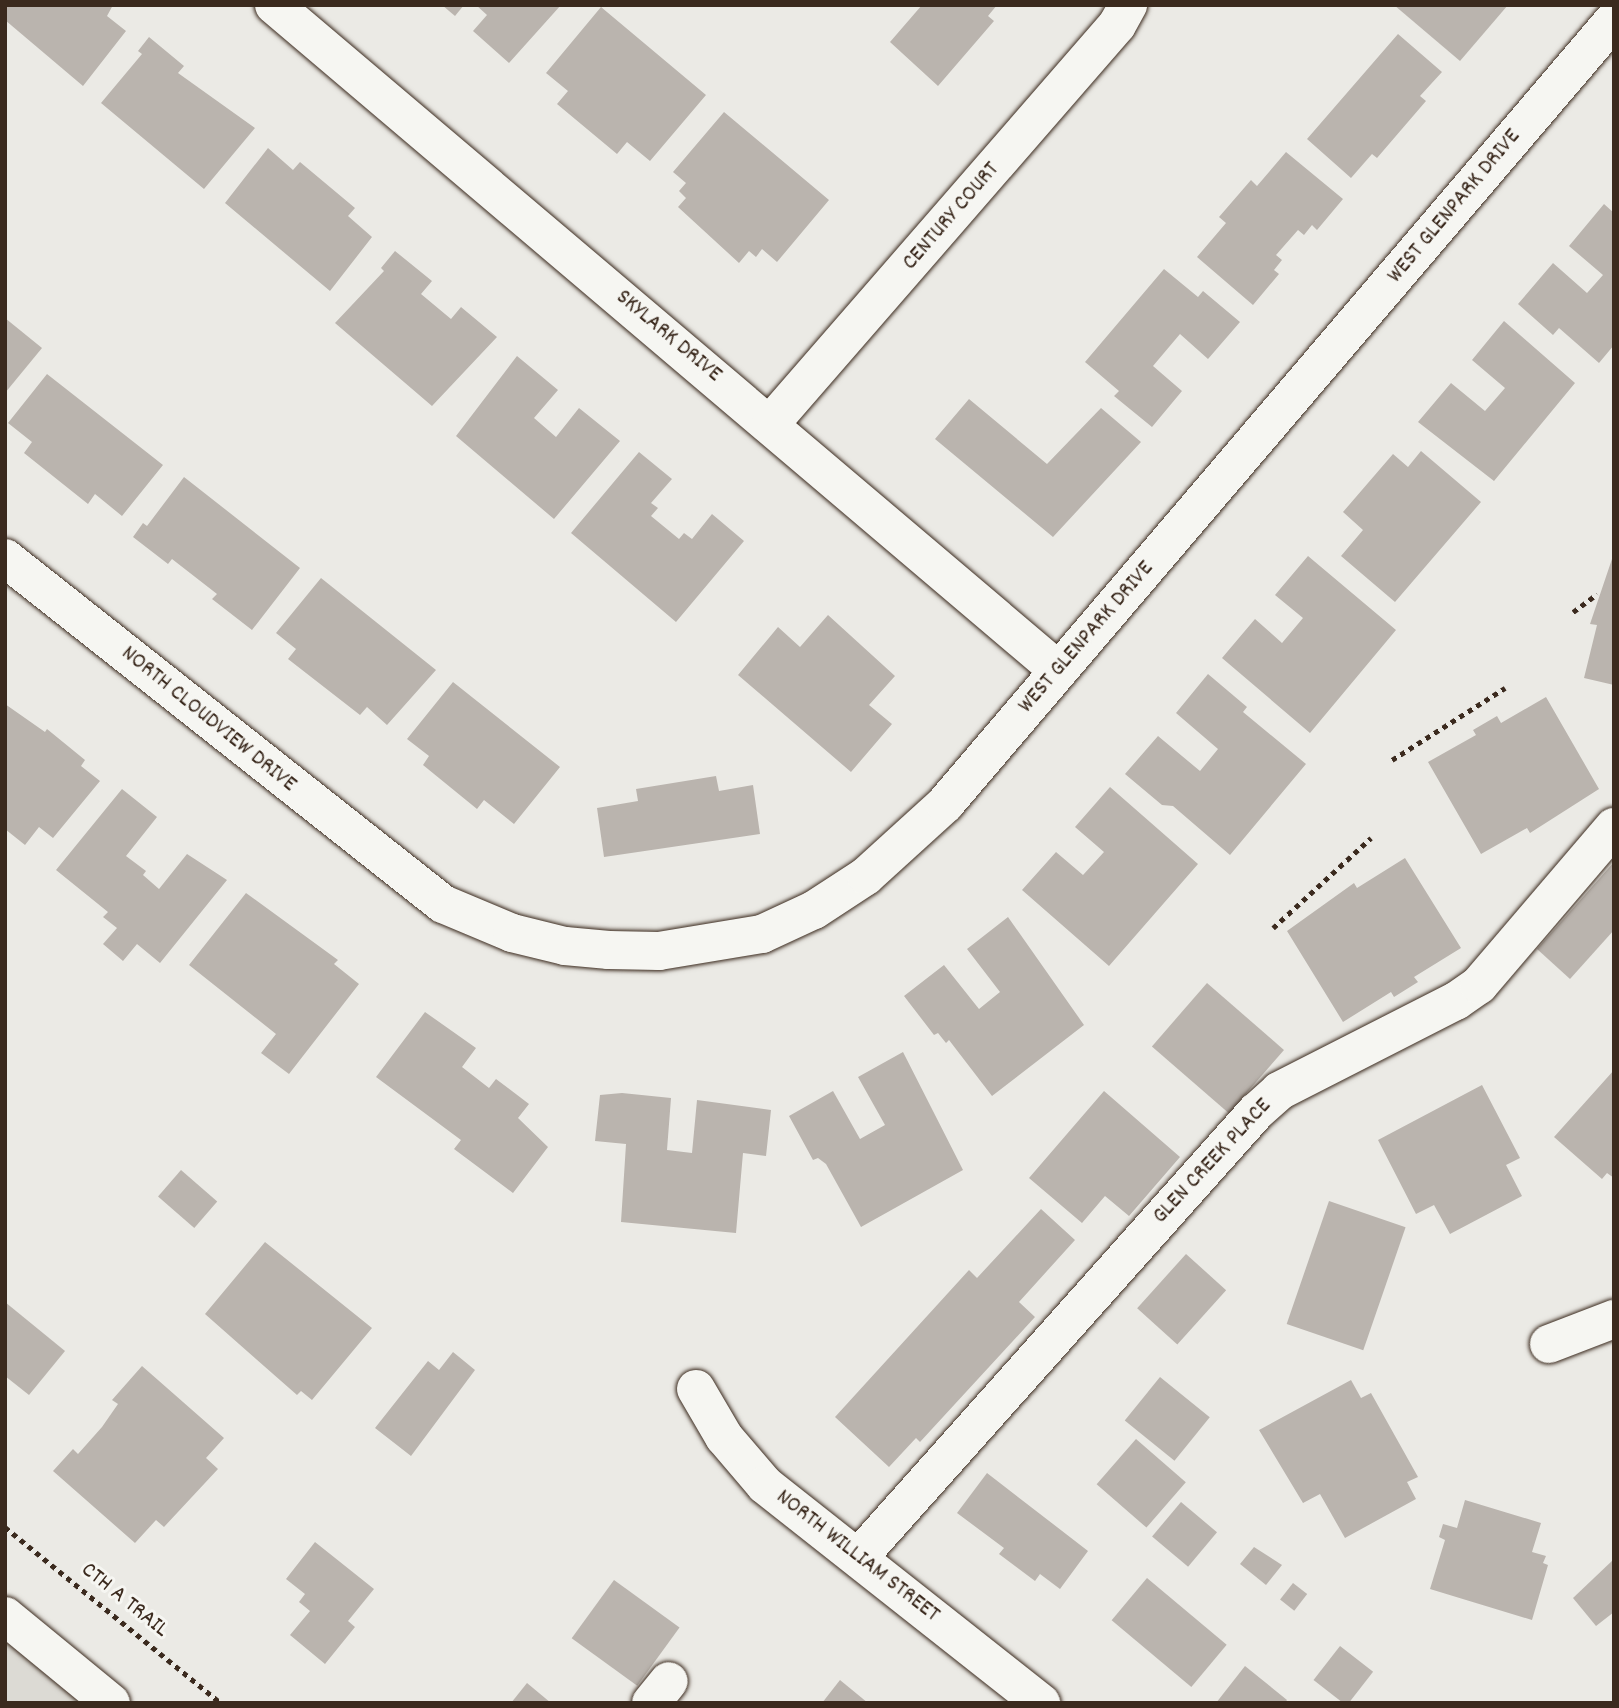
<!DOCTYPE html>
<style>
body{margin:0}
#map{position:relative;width:1619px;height:1708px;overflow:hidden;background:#ebeae5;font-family:Dekko,sans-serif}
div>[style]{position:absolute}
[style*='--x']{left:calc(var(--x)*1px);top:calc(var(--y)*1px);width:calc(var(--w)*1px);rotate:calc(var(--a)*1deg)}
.built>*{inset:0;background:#dcdad4}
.building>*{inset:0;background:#bab4ae;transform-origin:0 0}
.path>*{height:4.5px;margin-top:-2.25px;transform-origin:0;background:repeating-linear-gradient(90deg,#3b2a1e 0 5px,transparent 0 10px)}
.roads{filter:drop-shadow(0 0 2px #3b2a1e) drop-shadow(0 0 2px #3b2a1e)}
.minor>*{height:38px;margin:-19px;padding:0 19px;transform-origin:19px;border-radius:19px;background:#f6f6f2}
.major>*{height:38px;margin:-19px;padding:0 19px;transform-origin:19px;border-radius:19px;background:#f6f6f2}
span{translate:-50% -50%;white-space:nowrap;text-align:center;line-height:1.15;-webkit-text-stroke:6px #f6f6f2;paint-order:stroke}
.street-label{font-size:23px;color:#3b2a1e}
.frame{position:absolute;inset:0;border:7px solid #3b2a1e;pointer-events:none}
</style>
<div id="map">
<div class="built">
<div style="clip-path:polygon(5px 1616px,111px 1703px,5px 1703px)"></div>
</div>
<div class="building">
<div style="clip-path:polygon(5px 5px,113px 5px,107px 16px,126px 31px,83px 86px,5px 20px)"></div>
<div style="clip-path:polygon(442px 5px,464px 5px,455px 16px)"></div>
<div style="clip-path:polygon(476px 5px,561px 5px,509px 63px,473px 31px,487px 15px)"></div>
<div style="clip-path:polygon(922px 5px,997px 5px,988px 16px,994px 21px,938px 86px,890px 42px)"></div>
<div style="clip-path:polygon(1394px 5px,1508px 5px,1460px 61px)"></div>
<div style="clip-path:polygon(601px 7px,706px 95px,650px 161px,627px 142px,617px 154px,557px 104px,568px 91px,546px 73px)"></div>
<div style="clip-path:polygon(1398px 34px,1442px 72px,1420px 96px,1426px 101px,1377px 158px,1372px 154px,1351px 178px,1307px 139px)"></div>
<div style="clip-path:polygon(149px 37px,184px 66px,178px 73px,255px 128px,204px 189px,101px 103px,142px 54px,138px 51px)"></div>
<div style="clip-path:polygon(724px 112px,829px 200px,777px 262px,762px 249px,756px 257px,749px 251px,739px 263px,678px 207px,686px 198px,679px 191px,686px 183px,673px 172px)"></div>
<div style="clip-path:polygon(268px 148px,293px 170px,300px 162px,355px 208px,348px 216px,372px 237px,330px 291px,225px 203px)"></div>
<div style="clip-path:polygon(1286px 152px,1343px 199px,1317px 230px,1312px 225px,1304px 235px,1298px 230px,1276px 255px,1282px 260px,1274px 270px,1279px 274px,1253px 305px,1197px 257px,1226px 223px,1219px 217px,1251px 180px,1257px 186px)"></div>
<div style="clip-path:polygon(1604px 204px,1614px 213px,1614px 345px,1599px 363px,1559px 328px,1553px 335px,1518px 304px,1553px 263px,1587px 293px,1603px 275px,1569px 246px)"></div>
<div style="clip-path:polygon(395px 251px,432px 281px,421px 294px,451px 319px,461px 307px,497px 337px,432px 406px,335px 323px,384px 271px,381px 268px)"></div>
<div style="clip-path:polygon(1164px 269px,1198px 297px,1203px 291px,1240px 322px,1208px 359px,1180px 334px,1153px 366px,1182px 391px,1152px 427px,1114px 396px,1119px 391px,1085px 362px)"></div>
<div style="clip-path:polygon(5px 318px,42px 348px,5px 393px)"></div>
<div style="clip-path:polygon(1504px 321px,1575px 383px,1494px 481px,1418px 422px,1451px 383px,1485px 411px,1505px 388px,1472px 360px)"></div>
<div style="clip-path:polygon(517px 356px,558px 390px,534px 418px,556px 437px,579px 408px,620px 441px,554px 519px,456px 436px)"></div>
<div style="clip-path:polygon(47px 374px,163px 465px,122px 516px,95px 494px,88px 504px,24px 453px,32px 442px,8px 423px)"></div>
<div style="clip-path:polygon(969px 399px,1047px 464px,1101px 408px,1141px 442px,1053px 537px,935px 439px)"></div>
<div style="clip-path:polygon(1421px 451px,1481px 502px,1395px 602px,1341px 556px,1363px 530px,1343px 512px,1393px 454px,1408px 467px)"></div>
<div style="clip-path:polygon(639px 452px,672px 479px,651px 503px,658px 508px,651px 516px,679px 539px,684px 533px,692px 539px,712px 514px,744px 541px,676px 622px,571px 533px)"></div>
<div style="clip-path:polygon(184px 477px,300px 568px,252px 630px,212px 599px,217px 594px,172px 559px,168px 564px,133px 537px,143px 523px,147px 526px)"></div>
<div style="clip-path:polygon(1308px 556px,1396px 630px,1310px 733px,1222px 658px,1255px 619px,1282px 643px,1303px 618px,1275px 595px)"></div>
<div style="clip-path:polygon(1613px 556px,1614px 556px,1614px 685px,1584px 678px,1597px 625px,1590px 624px)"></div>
<div style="clip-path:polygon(321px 578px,436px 670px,387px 725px,367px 707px,360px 715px,288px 659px,296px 649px,276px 633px)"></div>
<div style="clip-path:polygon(828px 615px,895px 676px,869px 705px,892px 724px,851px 772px,738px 675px,778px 627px,800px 647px)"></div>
<div style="clip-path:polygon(1208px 674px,1247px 707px,1243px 712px,1306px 764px,1230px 855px,1173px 806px,1162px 805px,1125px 774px,1158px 736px,1200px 771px,1218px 749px,1176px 713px)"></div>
<div style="clip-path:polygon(453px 682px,560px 767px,514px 824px,484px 800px,477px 809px,423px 765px,429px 756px,407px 739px)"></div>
<div style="clip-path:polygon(1546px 697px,1599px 789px,1530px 833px,1527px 828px,1481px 854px,1428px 762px,1476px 735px,1473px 730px,1497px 716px,1501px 723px)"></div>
<div style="clip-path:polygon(5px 704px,45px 732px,47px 729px,85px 760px,81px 766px,100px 781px,53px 838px,39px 827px,25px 845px,5px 829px)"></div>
<div style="clip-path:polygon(716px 776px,719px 791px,753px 785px,760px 834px,604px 857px,597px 808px,638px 801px,636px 789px)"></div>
<div style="clip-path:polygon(1110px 787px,1198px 864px,1109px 966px,1022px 890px,1056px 852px,1083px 875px,1104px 852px,1075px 827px)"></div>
<div style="clip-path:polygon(122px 789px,157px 817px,126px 856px,146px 871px,143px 875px,159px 889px,187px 854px,227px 880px,160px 963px,137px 944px,123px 961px,103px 944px,117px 928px,103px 917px,108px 912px,56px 870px)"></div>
<div style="clip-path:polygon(1405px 858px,1461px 948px,1414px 977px,1418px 982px,1394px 997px,1391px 992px,1343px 1022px,1287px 931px,1354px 883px,1357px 888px)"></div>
<div style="clip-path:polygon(1614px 862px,1614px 930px,1570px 979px,1537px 949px)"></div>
<div style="clip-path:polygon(246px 893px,338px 960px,334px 964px,359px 984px,289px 1074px,261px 1053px,276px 1034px,189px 965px)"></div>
<div style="clip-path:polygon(1008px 917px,1084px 1025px,992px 1096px,949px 1040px,946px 1043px,938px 1033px,934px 1035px,904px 996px,944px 965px,979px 1009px,1000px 992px,967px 949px)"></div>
<div style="left:1207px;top:983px;width:102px;height:84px;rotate:41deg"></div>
<div style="clip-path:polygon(425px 1012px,476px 1048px,462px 1067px,489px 1088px,496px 1079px,529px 1104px,518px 1118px,548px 1147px,513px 1193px,454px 1149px,461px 1140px,376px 1077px)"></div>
<div style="clip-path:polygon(903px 1052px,963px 1170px,861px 1227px,826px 1164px,818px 1158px,813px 1160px,789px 1116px,833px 1091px,860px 1139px,885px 1125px,858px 1077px)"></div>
<div style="clip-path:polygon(1614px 1070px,1614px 1178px,1607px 1173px,1602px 1179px,1554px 1137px)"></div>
<div style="clip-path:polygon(1482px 1085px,1520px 1158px,1506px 1165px,1522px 1196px,1450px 1234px,1434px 1205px,1416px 1214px,1378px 1140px)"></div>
<div style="clip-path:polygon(1104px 1091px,1180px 1157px,1129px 1216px,1105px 1196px,1082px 1223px,1029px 1178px)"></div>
<div style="clip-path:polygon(622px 1093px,671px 1098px,667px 1150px,692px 1153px,697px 1100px,771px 1110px,766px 1156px,743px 1153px,736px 1233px,621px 1222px,626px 1144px,595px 1141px,600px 1095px)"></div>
<div style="left:181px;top:1170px;width:48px;height:35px;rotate:41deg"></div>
<div style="left:1329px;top:1201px;width:81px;height:130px;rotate:19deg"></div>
<div style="clip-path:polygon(1041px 1209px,1075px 1240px,1019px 1302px,1035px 1317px,920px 1442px,916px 1438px,889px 1467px,835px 1417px,969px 1270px,977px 1278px)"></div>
<div style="clip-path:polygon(265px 1242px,372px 1328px,312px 1400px,301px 1391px,297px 1395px,205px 1314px)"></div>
<div style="left:1186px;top:1254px;width:54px;height:73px;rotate:42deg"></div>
<div style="clip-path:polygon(5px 1302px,65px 1351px,29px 1395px,5px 1376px)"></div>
<div style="clip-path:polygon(453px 1352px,475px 1370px,411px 1456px,375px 1428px,428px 1361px,439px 1370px)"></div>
<div style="clip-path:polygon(142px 1366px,224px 1438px,206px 1458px,218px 1469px,164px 1527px,156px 1520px,135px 1543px,53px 1471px,73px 1449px,78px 1454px,102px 1427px,118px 1404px,112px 1400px)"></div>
<div style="left:1160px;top:1377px;width:64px;height:56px;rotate:39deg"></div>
<div style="clip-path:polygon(1351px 1380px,1361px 1398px,1371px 1393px,1418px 1477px,1407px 1482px,1416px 1499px,1345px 1538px,1320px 1494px,1303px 1503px,1259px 1430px)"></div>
<div style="left:1136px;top:1439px;width:66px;height:60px;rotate:41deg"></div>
<div style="clip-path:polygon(987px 1473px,1088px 1551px,1060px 1589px,1040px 1574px,1035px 1581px,999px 1554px,1004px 1548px,957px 1513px)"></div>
<div style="clip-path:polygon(1465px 1500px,1541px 1523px,1532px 1552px,1546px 1556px,1543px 1563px,1548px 1565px,1532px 1620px,1430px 1589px,1445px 1540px,1439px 1537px,1443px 1524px,1457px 1528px)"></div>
<div style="left:1181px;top:1502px;width:47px;height:45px;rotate:40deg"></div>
<div style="clip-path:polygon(315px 1542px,374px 1589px,348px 1621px,355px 1627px,325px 1664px,290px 1635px,310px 1611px,299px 1602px,305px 1594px,286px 1579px)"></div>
<div style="clip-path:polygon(1254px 1547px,1282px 1565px,1266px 1585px,1240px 1564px)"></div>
<div style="clip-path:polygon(1614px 1559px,1614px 1612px,1596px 1626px,1573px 1598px)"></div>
<div style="left:1147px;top:1578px;width:104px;height:55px;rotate:40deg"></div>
<div style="left:614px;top:1580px;width:81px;height:72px;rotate:36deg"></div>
<div style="left:1293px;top:1583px;width:18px;height:21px;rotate:38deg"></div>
<div style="left:1340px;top:1646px;width:42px;height:43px;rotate:38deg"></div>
<div style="clip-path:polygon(1245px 1666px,1287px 1700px,1285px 1703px,1216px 1703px)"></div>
<div style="clip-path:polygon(840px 1680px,868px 1703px,822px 1703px)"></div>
<div style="clip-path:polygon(527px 1683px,551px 1703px,511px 1703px)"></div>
</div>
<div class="path">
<div style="--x:1573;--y:612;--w:30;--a:-37"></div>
<div style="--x:1392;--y:760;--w:134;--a:-32.5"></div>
<div style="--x:1273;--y:928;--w:133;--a:-42.6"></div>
<div style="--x:5;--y:1527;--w:279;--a:39.2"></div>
</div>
<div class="roads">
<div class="minor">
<div style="--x:274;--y:5;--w:1029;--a:40.31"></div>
<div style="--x:771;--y:423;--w:527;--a:-49"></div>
<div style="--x:1117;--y:25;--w:23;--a:-61"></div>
<div style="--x:5;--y:558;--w:558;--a:38.31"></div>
<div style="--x:443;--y:904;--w:75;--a:22.8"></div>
<div style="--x:512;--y:933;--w:55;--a:13.8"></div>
<div style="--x:565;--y:946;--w:44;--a:5.2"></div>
<div style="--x:609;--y:950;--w:50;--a:1.1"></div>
<div style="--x:659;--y:951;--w:104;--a:-9.4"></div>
<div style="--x:762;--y:934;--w:57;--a:-24.8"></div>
<div style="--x:814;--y:910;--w:62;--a:-33.2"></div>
<div style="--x:866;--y:876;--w:107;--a:-42.3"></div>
<div style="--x:945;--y:804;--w:1031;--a:-49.53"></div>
<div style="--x:1549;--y:1344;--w:70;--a:-21"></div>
<div style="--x:696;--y:1389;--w:56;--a:59.7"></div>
<div style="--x:724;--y:1437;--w:63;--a:49.5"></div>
<div style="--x:765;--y:1485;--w:352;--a:38.3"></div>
<div style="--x:858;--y:1558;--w:598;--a:-48.26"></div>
<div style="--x:1256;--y:1112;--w:31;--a:-42"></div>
<div style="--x:1279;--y:1091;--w:199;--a:-27"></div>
<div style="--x:1456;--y:1001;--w:28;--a:-35"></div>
<div style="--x:1479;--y:985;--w:208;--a:-49.5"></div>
<div style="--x:651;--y:1703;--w:28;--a:-51"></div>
</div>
<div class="major">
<div style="--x:5;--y:1616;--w:137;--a:39.4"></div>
</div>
</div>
<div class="street-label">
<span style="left:1455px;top:207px;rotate:-50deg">WEST GLENPARK DRIVE</span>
<span style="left:952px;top:217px;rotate:-49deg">CENTURY COURT</span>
<span style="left:668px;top:337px;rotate:40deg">SKYLARK DRIVE</span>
<span style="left:1087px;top:638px;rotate:-49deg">WEST GLENPARK DRIVE</span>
<span style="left:208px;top:720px;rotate:39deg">NORTH CLOUDVIEW DRIVE</span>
<span style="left:1213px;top:1162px;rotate:-47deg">GLEN CREEK PLACE</span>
<span style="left:857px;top:1557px;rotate:38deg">NORTH WILLIAM STREET</span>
<span style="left:124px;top:1601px;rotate:39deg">CTH A TRAIL</span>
</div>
<div class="frame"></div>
</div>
